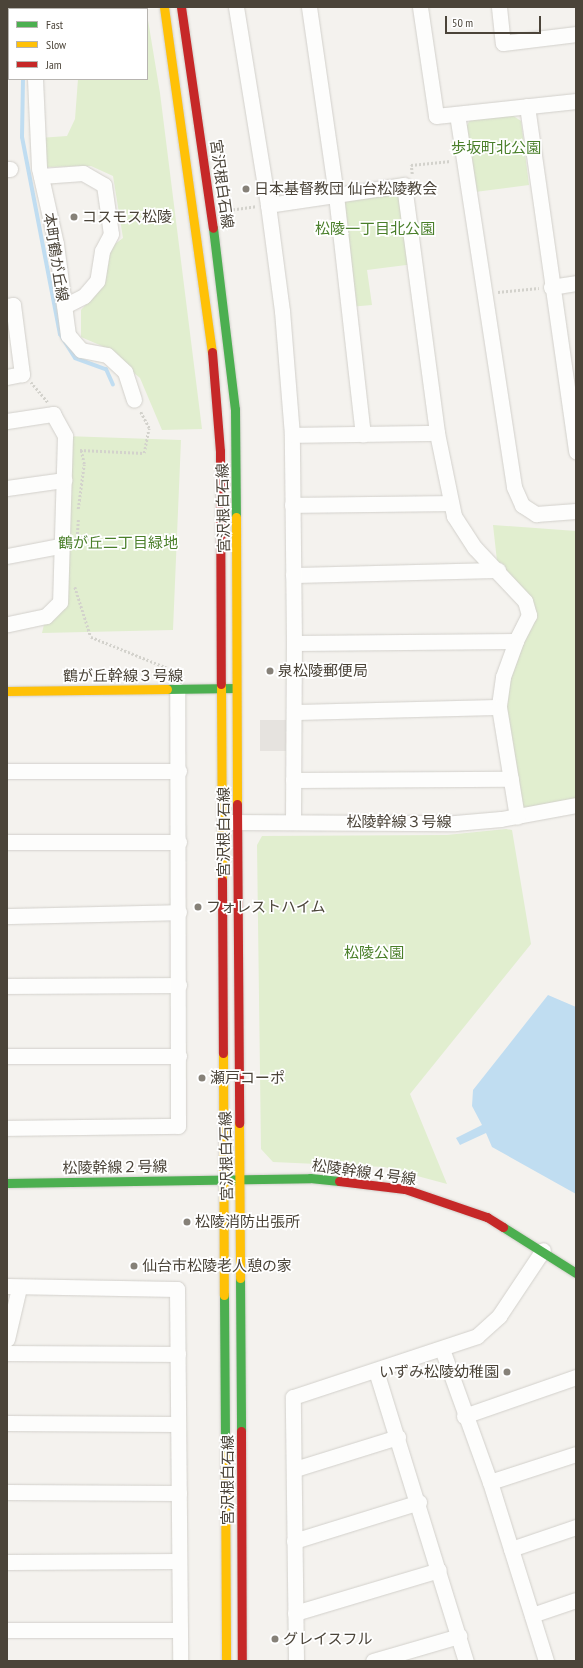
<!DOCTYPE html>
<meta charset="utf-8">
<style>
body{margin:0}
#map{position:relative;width:583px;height:1668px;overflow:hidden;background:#f4f2ee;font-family:"PT Sans Narrow","Noto Sans JP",sans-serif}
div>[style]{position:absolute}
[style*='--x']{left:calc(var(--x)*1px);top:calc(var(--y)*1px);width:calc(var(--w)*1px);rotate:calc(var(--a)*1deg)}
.green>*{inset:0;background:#e1eecf;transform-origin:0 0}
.parking>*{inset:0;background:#e6e3df;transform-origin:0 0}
.water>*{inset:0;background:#c0ddf1}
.stream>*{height:4px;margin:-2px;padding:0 2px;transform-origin:2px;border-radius:2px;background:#c0ddf1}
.path>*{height:2.5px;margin-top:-1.25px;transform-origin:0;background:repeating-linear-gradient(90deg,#d3d2cc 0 2px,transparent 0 4px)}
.roads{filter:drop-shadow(0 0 1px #d2d0cb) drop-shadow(0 0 1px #d2d0cb)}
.street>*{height:15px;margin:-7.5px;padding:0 7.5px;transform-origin:7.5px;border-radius:7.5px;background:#fdfdfc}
.fast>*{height:9px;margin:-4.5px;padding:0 4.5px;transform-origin:4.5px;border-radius:4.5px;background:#4caf50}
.slow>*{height:9px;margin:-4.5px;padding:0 4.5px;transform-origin:4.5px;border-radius:4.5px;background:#ffc107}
.jam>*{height:9px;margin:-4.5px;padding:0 4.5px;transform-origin:4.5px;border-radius:4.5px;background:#c62828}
.dots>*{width:11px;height:11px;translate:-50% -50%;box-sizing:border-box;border:2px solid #fff;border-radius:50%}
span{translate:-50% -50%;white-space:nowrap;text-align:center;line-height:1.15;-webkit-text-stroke:3.5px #fff;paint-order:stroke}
.park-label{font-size:15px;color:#4a7f2a}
.street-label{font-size:15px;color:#4b4439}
.poi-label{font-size:15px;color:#4b4439}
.left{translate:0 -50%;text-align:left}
.right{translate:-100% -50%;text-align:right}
.frame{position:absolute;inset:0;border:8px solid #4b4439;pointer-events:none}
.legend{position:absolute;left:8px;top:8px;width:140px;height:72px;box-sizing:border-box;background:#fff;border:1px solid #b7b4b0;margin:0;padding:5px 7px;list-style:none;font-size:12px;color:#4b4439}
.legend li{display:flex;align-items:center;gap:8px;height:20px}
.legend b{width:20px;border:1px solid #b7b4b0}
.scale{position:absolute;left:445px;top:16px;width:96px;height:18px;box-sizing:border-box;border:2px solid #4b4439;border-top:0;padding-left:5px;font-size:12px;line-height:14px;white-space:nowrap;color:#4b4439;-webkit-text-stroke:3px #fff;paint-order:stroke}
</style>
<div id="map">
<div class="green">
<div style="left:77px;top:7px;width:69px;height:3px"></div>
<div style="clip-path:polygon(147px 14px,160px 93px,202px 429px,162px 430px,140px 378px,102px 346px,81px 337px,81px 310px,105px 283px,111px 247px,123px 238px,113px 176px,91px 166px,47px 167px,39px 138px,67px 136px,75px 119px,78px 79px,147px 79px)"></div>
<div style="clip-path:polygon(512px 115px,521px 121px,529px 185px,475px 192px,465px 129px,470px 120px)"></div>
<div style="clip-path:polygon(404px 185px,414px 264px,367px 270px,372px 305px,349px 307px,336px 195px)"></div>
<div style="clip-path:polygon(65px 436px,181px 440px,173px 630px,42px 633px,46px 616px,60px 602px)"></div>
<div style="clip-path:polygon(493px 525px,576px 531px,576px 809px,517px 817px,499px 707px,536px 611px,498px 570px)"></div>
<div style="clip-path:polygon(506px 829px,512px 830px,531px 944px,410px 1094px,447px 1184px,384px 1167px,273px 1162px,261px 1149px,257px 845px,262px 836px,447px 835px)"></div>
</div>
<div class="parking">
<div style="left:260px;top:720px;width:26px;height:31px"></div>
</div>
<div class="water">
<div style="clip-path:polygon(548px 995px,576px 1007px,576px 1194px,492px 1147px,486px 1133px,460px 1145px,456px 1138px,482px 1125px,472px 1106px,473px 1090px)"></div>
</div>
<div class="stream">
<div style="--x:23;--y:7;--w:2;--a:90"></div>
<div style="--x:23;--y:79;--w:58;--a:91"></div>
<div style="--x:22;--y:137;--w:201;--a:79.1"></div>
<div style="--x:60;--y:334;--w:28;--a:58"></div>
<div style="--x:75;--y:358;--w:33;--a:20"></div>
<div style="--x:106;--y:369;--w:17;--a:66"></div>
</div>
<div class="path">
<div style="--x:412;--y:174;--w:9;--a:-96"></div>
<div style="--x:411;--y:165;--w:40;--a:-5.7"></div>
<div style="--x:229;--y:210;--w:27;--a:-8"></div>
<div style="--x:498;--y:292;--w:41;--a:-5.6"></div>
<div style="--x:31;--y:382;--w:26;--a:50"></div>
<div style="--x:80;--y:450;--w:64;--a:2.7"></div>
<div style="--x:144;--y:453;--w:25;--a:-79"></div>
<div style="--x:149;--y:428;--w:19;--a:-118"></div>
<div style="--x:78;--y:509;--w:45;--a:-82.4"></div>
<div style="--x:84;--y:464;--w:14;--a:-102"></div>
<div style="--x:76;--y:550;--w:32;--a:-86"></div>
<div style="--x:75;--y:587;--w:52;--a:72.3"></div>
<div style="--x:91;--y:637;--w:93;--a:22.1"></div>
</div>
<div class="roads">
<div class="street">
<div style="--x:35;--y:7;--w:2;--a:90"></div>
<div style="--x:236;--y:7;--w:201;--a:80.8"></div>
<div style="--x:309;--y:7;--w:190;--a:81.8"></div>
<div style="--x:336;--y:195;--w:241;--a:83.6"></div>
<div style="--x:420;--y:7;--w:110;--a:81.6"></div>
<div style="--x:436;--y:116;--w:141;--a:-6.1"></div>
<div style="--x:499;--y:7;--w:36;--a:84"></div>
<div style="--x:503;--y:43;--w:74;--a:-7"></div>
<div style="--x:7;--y:43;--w:2;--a:0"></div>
<div style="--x:35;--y:79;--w:89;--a:87.4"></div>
<div style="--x:39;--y:168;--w:78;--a:77.4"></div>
<div style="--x:56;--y:244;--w:92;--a:82.5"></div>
<div style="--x:68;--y:335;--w:20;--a:49"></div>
<div style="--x:81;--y:350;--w:26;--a:11"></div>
<div style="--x:107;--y:355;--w:25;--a:43"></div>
<div style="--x:125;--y:372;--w:29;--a:72"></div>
<div style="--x:527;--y:106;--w:349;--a:81.9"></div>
<div style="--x:457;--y:114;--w:377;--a:81.3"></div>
<div style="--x:514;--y:487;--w:20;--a:66"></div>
<div style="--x:522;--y:505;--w:17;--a:33"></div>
<div style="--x:536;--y:514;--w:40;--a:-4.3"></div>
<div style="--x:7;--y:169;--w:3;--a:0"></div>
<div style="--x:41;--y:176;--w:42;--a:-4.1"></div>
<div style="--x:83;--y:173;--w:24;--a:30"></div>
<div style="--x:104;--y:185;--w:49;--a:81.9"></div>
<div style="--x:111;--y:234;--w:19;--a:118"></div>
<div style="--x:102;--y:251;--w:30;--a:99"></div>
<div style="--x:97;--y:281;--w:20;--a:131"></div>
<div style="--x:84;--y:296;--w:22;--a:153"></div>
<div style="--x:551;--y:287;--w:25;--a:-9"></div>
<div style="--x:7;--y:306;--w:6;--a:-9"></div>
<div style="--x:13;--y:305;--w:70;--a:82.6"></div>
<div style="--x:22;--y:374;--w:15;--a:169"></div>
<div style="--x:7;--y:421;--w:47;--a:-8.7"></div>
<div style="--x:53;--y:414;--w:25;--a:61"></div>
<div style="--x:65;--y:436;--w:166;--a:91.7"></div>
<div style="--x:60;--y:602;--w:20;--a:135"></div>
<div style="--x:46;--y:616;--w:40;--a:168"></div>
<div style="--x:292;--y:435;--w:124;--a:-94.6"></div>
<div style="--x:282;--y:311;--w:107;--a:-97.5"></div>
<div style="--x:268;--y:205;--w:137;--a:-8.4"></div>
<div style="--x:404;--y:185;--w:250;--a:82.4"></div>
<div style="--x:7;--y:488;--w:58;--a:-8"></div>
<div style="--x:292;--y:505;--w:158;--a:-0.7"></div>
<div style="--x:7;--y:556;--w:54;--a:-10.7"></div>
<div style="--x:293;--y:575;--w:205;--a:-1.4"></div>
<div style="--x:294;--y:643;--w:208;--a:-90.6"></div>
<div style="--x:292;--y:435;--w:145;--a:-0.8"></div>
<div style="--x:437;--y:433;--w:85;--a:78.4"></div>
<div style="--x:454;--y:516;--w:38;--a:57"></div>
<div style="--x:475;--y:548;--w:73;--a:46.7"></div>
<div style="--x:525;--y:601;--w:15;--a:74"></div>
<div style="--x:529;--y:615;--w:29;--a:117"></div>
<div style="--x:294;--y:712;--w:205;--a:-1.4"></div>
<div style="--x:7;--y:771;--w:172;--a:0"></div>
<div style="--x:293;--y:780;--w:218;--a:-0.3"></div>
<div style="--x:228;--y:822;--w:227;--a:0.3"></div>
<div style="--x:455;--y:823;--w:46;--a:-5"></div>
<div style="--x:501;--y:819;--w:76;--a:-10.6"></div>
<div style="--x:293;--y:822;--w:179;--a:-89.7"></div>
<div style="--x:294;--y:643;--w:222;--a:-0.5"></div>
<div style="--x:516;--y:641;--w:38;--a:110"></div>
<div style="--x:503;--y:677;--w:30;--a:98"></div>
<div style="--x:499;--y:707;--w:111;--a:80.7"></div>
<div style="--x:7;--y:842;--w:172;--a:0"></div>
<div style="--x:7;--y:916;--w:172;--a:-1.3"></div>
<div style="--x:7;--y:986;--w:172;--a:-0.3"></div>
<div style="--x:7;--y:1056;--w:172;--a:0"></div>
<div style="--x:7;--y:1128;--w:171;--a:-0.7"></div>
<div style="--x:178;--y:1126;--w:436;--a:-90.1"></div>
<div style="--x:7;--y:1286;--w:170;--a:1"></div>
<div style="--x:177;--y:1289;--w:372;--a:89.5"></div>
<div style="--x:7;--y:1339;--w:52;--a:-76.8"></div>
<div style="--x:442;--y:1349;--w:141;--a:70.2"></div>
<div style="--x:490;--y:1482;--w:188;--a:72.6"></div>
<div style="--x:7;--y:1353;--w:171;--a:0.3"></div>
<div style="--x:376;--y:1371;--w:304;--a:72.8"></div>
<div style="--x:464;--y:1416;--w:119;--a:-19.2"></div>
<div style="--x:7;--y:1423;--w:171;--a:0.3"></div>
<div style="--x:295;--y:1469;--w:108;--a:-17.3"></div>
<div style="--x:490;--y:1482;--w:90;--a:-18"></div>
<div style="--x:7;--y:1492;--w:172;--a:0.3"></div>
<div style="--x:294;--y:1541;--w:131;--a:-17.3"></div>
<div style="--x:511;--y:1549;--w:69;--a:-18.7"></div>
<div style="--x:7;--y:1562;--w:172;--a:-0.3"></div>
<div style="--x:295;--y:1613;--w:150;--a:-16.6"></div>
<div style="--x:532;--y:1615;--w:46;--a:-18.8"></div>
<div style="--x:7;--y:1630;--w:173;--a:0"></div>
<div style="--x:296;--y:1661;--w:264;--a:-90.7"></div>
<div style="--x:293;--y:1397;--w:194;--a:-18.3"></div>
<div style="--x:477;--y:1336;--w:30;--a:-42"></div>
<div style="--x:499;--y:1316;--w:79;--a:-56.3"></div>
<div style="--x:373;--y:1661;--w:90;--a:-16.2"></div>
</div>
<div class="fast">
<div style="--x:213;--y:228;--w:182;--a:83.1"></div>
<div style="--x:235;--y:409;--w:108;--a:89.5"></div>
<div style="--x:167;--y:689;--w:69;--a:-0.8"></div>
<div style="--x:7;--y:1183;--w:303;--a:-0.9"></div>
<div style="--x:310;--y:1178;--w:29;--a:6"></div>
<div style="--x:503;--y:1227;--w:86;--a:32.2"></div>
<div style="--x:240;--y:1278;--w:153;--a:89.6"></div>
<div style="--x:224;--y:1295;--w:161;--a:89.6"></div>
</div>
<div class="slow">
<div style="--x:164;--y:7;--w:348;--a:82.1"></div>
<div style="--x:236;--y:517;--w:287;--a:89.8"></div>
<div style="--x:221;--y:684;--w:196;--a:89.7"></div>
<div style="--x:7;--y:691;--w:160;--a:-0.7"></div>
<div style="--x:223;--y:1053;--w:242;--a:89.8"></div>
<div style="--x:239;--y:1123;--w:155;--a:89.6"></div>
<div style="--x:225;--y:1456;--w:205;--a:89.7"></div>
</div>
<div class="jam">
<div style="--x:181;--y:7;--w:223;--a:81.8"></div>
<div style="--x:212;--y:352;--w:99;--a:85.4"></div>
<div style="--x:220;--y:451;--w:233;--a:89.8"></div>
<div style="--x:237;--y:804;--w:319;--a:89.6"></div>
<div style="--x:222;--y:880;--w:173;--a:89.7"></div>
<div style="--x:339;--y:1181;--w:66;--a:6.9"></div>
<div style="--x:405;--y:1189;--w:87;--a:18.9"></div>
<div style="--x:487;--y:1217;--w:19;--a:32"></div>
<div style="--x:241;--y:1431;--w:230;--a:89.8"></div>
</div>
</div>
<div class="dots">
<div style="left:246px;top:189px;background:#868178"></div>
<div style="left:74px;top:217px;background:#868178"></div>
<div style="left:270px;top:671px;background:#868178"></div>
<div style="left:198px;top:907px;background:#868178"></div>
<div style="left:202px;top:1078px;background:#868178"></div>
<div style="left:187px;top:1222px;background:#868178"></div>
<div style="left:134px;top:1266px;background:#868178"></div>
<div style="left:507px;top:1372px;background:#868178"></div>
<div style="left:275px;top:1639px;background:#868178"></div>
</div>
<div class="park-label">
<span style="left:496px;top:148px">歩坂町北公園</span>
<span style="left:375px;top:229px">松陵一丁目北公園</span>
<span style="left:118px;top:543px">鶴が丘二丁目緑地</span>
<span style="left:374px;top:953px">松陵公園</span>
</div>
<div class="street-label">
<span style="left:222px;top:184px;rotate:82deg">宮沢根白石線</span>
<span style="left:56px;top:257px;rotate:81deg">本町鶴が丘線</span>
<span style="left:223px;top:508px;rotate:-91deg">宮沢根白石線</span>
<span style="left:123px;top:676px">鶴が丘幹線３号線</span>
<span style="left:399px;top:822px">松陵幹線３号線</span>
<span style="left:224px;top:832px;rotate:-90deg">宮沢根白石線</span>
<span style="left:226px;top:1156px;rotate:-91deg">宮沢根白石線</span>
<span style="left:115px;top:1167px;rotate:-1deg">松陵幹線２号線</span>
<span style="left:364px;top:1172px;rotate:8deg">松陵幹線４号線</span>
<span style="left:228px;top:1480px;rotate:-90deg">宮沢根白石線</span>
</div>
<div class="poi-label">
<span class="left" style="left:254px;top:189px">日本基督教団 仙台松陵教会</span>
<span class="left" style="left:82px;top:217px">コスモス松陵</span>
<span class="left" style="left:278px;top:671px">泉松陵郵便局</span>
<span class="left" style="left:206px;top:907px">フォレストハイム</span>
<span class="left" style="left:210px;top:1078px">瀬戸コーポ</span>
<span class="left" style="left:195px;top:1222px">松陵消防出張所</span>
<span class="left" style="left:142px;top:1266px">仙台市松陵老人憩の家</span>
<span class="right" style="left:499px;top:1372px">いずみ松陵幼稚園</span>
<span class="left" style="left:283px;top:1639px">グレイスフル</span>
</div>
<div class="frame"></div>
<ul class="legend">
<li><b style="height:5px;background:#4caf50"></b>Fast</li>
<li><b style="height:5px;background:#ffc107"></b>Slow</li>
<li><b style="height:5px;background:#c62828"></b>Jam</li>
</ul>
<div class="scale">50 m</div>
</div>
